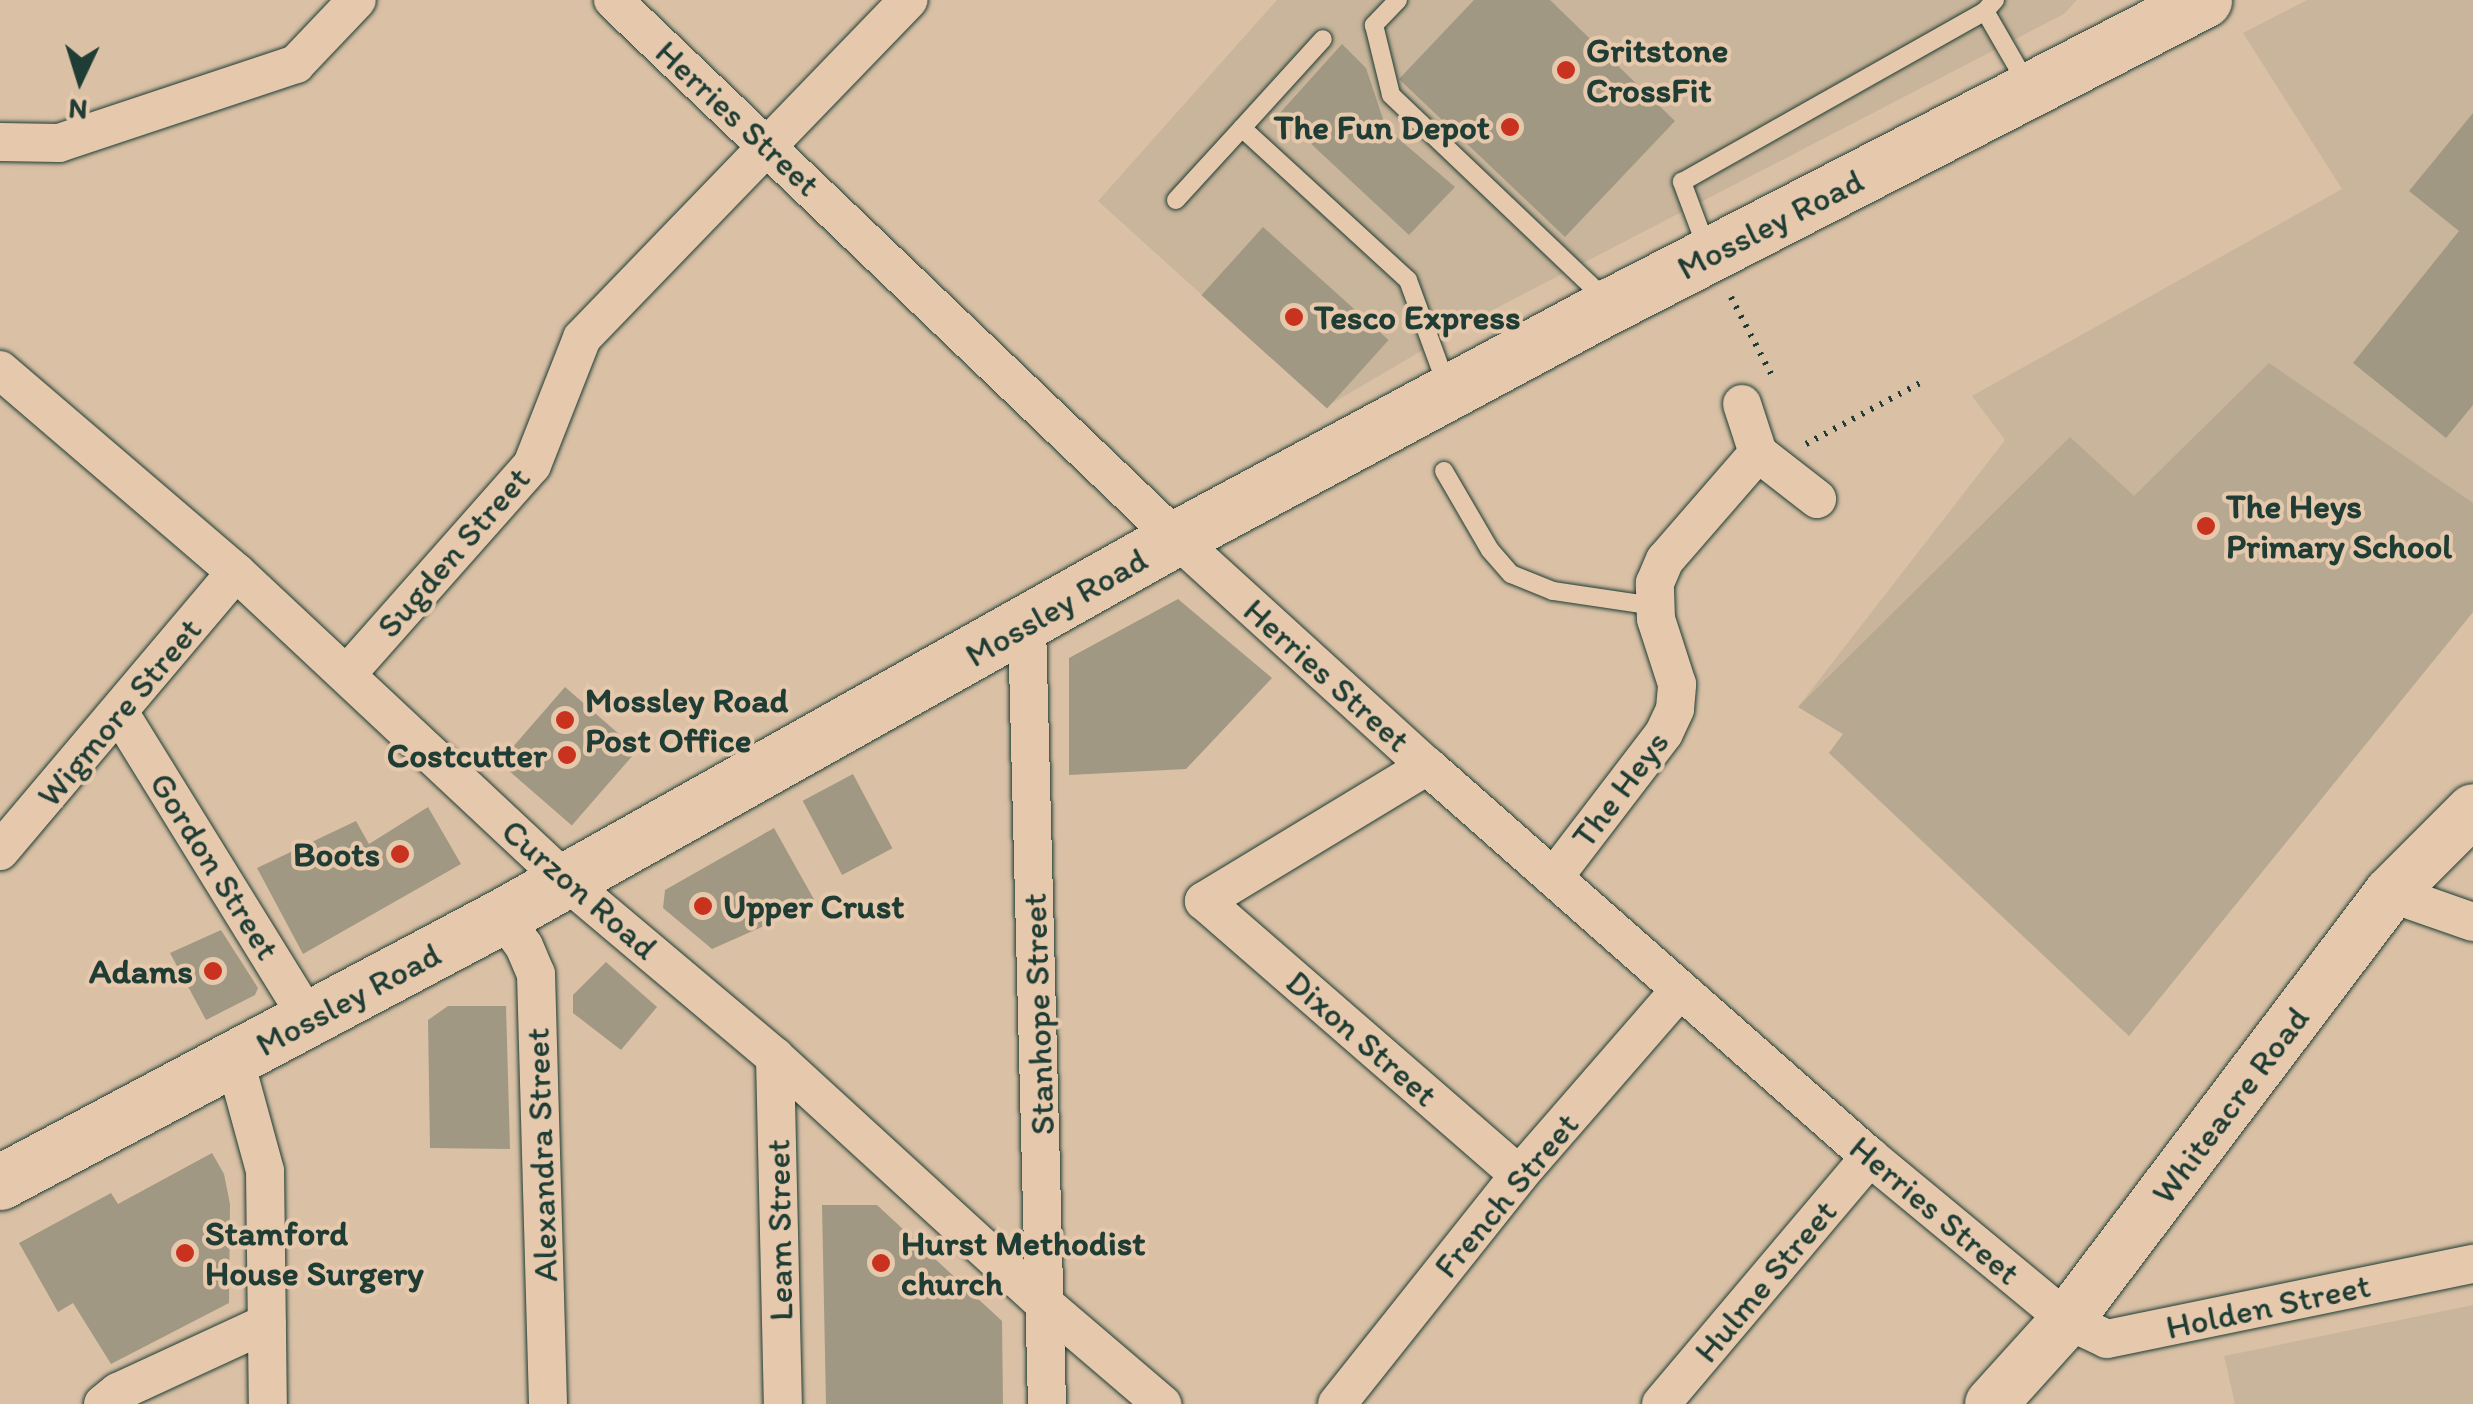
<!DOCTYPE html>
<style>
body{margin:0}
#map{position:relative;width:2473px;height:1404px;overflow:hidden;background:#dac1a6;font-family:Itim,sans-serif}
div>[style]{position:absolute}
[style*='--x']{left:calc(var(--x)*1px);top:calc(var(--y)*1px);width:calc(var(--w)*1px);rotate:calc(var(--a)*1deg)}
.built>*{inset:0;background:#c9b59b}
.green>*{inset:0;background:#b7a891}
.building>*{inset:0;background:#a09882;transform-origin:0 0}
.path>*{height:6px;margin-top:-3px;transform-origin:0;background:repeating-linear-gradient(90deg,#1f3d34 0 2.5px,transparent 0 10.5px)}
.roads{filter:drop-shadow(0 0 2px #1f3d34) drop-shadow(0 0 2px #1f3d34)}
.lane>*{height:18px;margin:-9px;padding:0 9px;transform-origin:9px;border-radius:9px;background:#e6c9ad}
.street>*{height:38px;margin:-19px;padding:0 19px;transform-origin:19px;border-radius:19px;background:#e6c9ad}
.secondary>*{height:52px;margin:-26px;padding:0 26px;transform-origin:26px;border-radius:26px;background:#e6c9ad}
.primary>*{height:55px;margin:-27.5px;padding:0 27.5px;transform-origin:27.5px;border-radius:27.5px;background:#e6c9ad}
.dots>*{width:28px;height:28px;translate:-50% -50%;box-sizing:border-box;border:5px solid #e6c9ad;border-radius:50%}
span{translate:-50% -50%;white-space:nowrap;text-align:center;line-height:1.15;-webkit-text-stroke:8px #e6c9ad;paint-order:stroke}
.poi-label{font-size:35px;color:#1f3d34;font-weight:700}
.left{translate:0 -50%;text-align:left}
.right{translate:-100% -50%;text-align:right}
.street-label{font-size:35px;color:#1f3d34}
.north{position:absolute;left:30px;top:30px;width:100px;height:100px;-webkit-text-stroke:8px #e6c9ad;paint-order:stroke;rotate:184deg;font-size:28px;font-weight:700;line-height:40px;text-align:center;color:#1f3d34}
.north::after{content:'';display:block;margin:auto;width:35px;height:45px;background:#1f3d34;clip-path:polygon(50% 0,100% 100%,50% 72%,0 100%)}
</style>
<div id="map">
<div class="built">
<div style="clip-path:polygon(1277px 0,2077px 0,2064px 14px,1479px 317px,1326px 407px,1098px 201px)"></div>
<div style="clip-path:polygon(2307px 0,2473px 0,2473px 612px,2129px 1036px,1829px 753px,1843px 734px,1798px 707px,2005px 440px,1972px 396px,2342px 189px,2243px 33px)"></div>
<div style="clip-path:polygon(2473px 1305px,2473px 1404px,2235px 1404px,2224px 1356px)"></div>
</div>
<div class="green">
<div style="clip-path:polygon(2269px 363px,2473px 503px,2473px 612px,2129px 1036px,1829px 753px,1843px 734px,1798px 707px,2070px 437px,2134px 496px)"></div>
</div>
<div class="building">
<div style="clip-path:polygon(1474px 0,1550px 0,1675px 121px,1565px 237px,1399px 79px)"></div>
<div style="clip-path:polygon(1342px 44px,1366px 68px,1386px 128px,1455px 187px,1409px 235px,1279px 114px)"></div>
<div style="clip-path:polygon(2473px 113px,2473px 405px,2446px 438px,2353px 363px,2459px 231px,2409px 191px)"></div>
<div style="left:1263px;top:227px;width:169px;height:92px;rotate:42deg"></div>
<div style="clip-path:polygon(1178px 599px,1272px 678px,1186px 769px,1069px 775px,1069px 658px)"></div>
<div style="left:565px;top:687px;width:96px;height:100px;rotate:41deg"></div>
<div style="left:853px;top:774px;width:84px;height:57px;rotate:62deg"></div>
<div style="clip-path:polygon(428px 807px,461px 864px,303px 954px,257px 868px,356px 821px,369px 844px)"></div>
<div style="clip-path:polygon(774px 828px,816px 903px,712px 949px,663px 908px,665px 890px)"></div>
<div style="clip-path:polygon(221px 930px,258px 988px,255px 995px,206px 1020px,170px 953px)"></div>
<div style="clip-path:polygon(606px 962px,657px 1007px,621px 1050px,573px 1013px,573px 995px)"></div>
<div style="clip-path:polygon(448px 1006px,506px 1006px,510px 1149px,430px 1148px,428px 1020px)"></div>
<div style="clip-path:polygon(212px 1153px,224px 1174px,230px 1204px,229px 1303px,111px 1364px,73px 1303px,58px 1312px,19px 1243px,111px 1193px,118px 1204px)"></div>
<div style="clip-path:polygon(822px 1205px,877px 1205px,1002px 1321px,1003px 1404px,826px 1404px)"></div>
</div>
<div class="path">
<div style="--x:1731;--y:297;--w:87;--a:62.5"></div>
<div style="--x:1806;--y:444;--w:136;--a:-28.1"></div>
</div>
<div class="roads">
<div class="lane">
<div style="--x:1398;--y:0;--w:35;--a:134"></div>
<div style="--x:1374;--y:25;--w:72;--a:76.3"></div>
<div style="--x:1391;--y:95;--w:298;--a:43.6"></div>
<div style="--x:1985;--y:11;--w:84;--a:60.1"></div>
<div style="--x:1242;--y:128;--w:120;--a:-47.7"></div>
<div style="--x:1176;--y:200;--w:98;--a:-47.5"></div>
<div style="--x:1242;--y:128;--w:225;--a:42.5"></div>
<div style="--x:1408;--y:280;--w:111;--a:69.9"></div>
<div style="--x:1707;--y:249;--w:72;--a:-110.5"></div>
<div style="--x:1682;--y:182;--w:348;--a:-29.4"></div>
<div style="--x:1985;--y:11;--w:15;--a:-48"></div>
<div style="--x:1444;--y:471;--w:91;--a:59.8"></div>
<div style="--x:1490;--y:550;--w:32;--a:49"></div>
<div style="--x:1511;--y:574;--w:45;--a:22"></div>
<div style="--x:1553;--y:591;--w:103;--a:8.4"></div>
</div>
<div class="street">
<div style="--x:613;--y:0;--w:779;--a:43.7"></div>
<div style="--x:1176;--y:538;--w:339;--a:42.3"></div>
<div style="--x:1427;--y:766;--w:591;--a:41.43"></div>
<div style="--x:1870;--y:1157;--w:256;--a:39.6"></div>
<div style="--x:2067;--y:1320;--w:44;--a:25.4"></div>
<div style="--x:2107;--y:1339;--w:374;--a:-11.6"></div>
<div style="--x:0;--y:142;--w:59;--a:1"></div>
<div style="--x:59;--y:143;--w:250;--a:-18.4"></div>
<div style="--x:296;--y:64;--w:88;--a:-46.4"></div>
<div style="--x:0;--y:370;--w:311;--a:40.6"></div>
<div style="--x:236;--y:572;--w:452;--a:43.1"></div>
<div style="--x:566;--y:881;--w:273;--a:40.1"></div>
<div style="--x:775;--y:1057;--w:367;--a:42.5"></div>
<div style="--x:1046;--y:1305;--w:153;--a:40.5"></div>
<div style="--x:1742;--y:404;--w:52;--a:71.9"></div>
<div style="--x:1027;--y:625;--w:779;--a:88.53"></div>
<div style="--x:347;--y:674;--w:279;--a:-48.5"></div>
<div style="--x:532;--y:465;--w:136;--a:-68.5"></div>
<div style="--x:582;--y:338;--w:470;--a:-46"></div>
<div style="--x:119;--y:712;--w:362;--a:58.3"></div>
<div style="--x:1427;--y:766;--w:261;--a:148.8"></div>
<div style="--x:1204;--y:901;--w:417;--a:41"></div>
<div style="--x:0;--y:851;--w:365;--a:-49.8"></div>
<div style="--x:1554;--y:877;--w:181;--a:-52.6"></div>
<div style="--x:1664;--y:733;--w:26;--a:-65"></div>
<div style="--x:1675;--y:709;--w:25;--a:-85"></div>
<div style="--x:1677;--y:684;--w:68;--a:-107.9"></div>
<div style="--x:1656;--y:619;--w:36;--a:-92"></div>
<div style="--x:1655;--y:583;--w:25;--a:-67"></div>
<div style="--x:1665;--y:560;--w:142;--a:-49"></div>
<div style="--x:1758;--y:453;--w:75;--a:37.9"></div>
<div style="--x:2390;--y:893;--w:88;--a:19.3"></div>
<div style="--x:502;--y:916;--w:37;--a:54"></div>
<div style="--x:524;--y:946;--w:30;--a:67"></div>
<div style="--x:536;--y:974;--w:430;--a:88.4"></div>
<div style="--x:775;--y:1057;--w:347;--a:88.7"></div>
<div style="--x:235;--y:1061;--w:114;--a:74.7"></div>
<div style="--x:265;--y:1171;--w:233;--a:89.3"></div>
<div style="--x:103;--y:1404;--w:19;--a:-39"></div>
<div style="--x:118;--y:1392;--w:164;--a:-24.8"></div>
<div style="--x:1337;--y:1404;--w:293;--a:-51.5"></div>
<div style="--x:1519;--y:1175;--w:245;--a:-49"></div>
<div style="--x:1661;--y:1404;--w:324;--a:-49.8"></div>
</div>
<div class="secondary">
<div style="--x:1991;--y:1404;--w:113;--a:-47.9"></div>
<div style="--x:2067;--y:1320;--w:535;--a:-52.89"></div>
<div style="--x:2390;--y:893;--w:117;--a:-45"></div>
</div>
<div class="primary">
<div style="--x:0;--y:1182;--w:568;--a:-27.92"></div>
<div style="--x:502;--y:916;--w:773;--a:-29.29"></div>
<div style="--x:1176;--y:538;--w:493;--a:-28.2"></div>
<div style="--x:1611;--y:305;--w:667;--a:-27.22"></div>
</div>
</div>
<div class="dots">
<div style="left:1566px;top:70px;background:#c8321e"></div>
<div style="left:1510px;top:127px;background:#c8321e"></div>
<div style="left:1294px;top:317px;background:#c8321e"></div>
<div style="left:2206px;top:526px;background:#c8321e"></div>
<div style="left:565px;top:720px;background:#c8321e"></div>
<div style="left:567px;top:755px;background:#c8321e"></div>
<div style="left:400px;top:854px;background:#c8321e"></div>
<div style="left:703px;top:906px;background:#c8321e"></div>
<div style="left:213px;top:971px;background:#c8321e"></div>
<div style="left:185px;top:1253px;background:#c8321e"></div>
<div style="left:881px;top:1263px;background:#c8321e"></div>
</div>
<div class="poi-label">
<span class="left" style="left:1586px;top:70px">Gritstone<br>CrossFit</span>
<span class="right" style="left:1490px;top:127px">The Fun Depot</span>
<span class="left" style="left:1314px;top:317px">Tesco Express</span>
<span class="left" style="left:2226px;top:526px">The Heys<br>Primary School</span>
<span class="left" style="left:585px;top:720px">Mossley Road<br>Post Office</span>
<span class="right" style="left:547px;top:755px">Costcutter</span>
<span class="right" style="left:380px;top:854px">Boots</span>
<span class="left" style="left:723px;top:906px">Upper Crust</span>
<span class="right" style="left:193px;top:971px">Adams</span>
<span class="left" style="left:205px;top:1253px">Stamford<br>House Surgery</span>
<span class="left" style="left:901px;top:1263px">Hurst Methodist<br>church</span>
</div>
<div class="street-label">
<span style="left:738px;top:118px;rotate:43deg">Herries Street</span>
<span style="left:1770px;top:224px;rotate:-27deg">Mossley Road</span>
<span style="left:453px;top:552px;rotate:-49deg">Sugden Street</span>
<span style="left:1056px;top:607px;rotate:-30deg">Mossley Road</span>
<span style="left:1327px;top:675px;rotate:42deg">Herries Street</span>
<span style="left:119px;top:712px;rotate:-50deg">Wigmore Street</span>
<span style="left:1620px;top:789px;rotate:-53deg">The Heys</span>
<span style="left:215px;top:866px;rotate:58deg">Gordon Street</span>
<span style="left:580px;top:889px;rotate:41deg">Curzon Road</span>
<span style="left:348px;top:999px;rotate:-28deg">Mossley Road</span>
<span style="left:1038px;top:1014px;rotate:-92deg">Stanhope Street</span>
<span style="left:1362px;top:1038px;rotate:41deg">Dixon Street</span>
<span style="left:2230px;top:1105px;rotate:-53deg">Whiteacre Road</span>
<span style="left:541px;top:1155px;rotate:-92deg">Alexandra Street</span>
<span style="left:1506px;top:1195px;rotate:-50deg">French Street</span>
<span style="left:1935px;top:1210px;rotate:40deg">Herries Street</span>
<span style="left:779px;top:1230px;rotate:-91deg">Leam Street</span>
<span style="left:1765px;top:1281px;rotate:-50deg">Hulme Street</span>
<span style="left:2268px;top:1306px;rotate:-12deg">Holden Street</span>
</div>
<div class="north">N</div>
</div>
